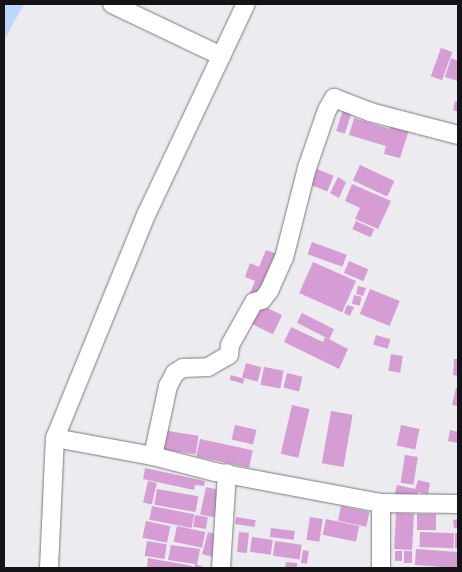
<!DOCTYPE html>
<style>
body{margin:0}
#map{position:relative;width:462px;height:572px;overflow:hidden;background:#ecebef;font-family:"Noto Sans",sans-serif}
div>[style]{position:absolute}
[style*='--x']{left:calc(var(--x)*1px);top:calc(var(--y)*1px);width:calc(var(--w)*1px);rotate:calc(var(--a)*1deg)}
.water>*{inset:0;background:#bbd7fb}
.building>*{inset:0;background:#d59dd4;transform-origin:0 0}
.roads{filter:drop-shadow(0 0 1px #7a797c) drop-shadow(0 0 1px #7a797c)}
.street>*{height:18px;margin:-9px;padding:0 9px;transform-origin:9px;border-radius:9px;background:#fff}
span{translate:-50% -50%;white-space:nowrap;text-align:center;line-height:1.15;-webkit-text-stroke:4.5px #ecebef;paint-order:stroke}
.frame{position:absolute;inset:0;border:5px solid #141315;pointer-events:none}
</style>
<div id="map">
<div class="water">
<div style="clip-path:polygon(4px 4px,24px 4px,4px 40px)"></div>
</div>
<div class="building">
<div style="left:441px;top:48px;width:12px;height:30px;rotate:20deg"></div>
<div style="clip-path:polygon(451px 58px,458px 61px,458px 81px,445px 77px)"></div>
<div style="clip-path:polygon(455px 101px,458px 102px,458px 112px,453px 110px)"></div>
<div style="left:343px;top:110px;width:9px;height:22px;rotate:18deg"></div>
<div style="clip-path:polygon(354px 118px,390px 129px,391px 124px,409px 130px,400px 158px,384px 154px,386px 146px,349px 135px)"></div>
<div style="left:360px;top:165px;width:38px;height:17px;rotate:25deg"></div>
<div style="left:317px;top:169px;width:18px;height:17px;rotate:22deg"></div>
<div style="clip-path:polygon(338px 177px,346px 182px,339px 198px,330px 193px)"></div>
<div style="clip-path:polygon(352px 184px,391px 201px,378px 229px,355px 219px,360px 208px,345px 201px)"></div>
<div style="left:356px;top:221px;width:20px;height:9px;rotate:24deg"></div>
<div style="left:312px;top:242px;width:37px;height:13px;rotate:20deg"></div>
<div style="clip-path:polygon(266px 250px,280px 255px,264px 298px,250px 293px,255px 281px,245px 277px,250px 263px,259px 267px)"></div>
<div style="left:349px;top:261px;width:21px;height:13px;rotate:23deg"></div>
<div style="left:313px;top:262px;width:47px;height:34px;rotate:24deg"></div>
<div style="clip-path:polygon(358px 286px,366px 288px,363px 296px,356px 294px)"></div>
<div style="left:370px;top:289px;width:32px;height:27px;rotate:22deg"></div>
<div style="left:354px;top:295px;width:8px;height:9px;rotate:14deg"></div>
<div style="left:257px;top:303px;width:28px;height:21px;rotate:26deg"></div>
<div style="clip-path:polygon(347px 305px,354px 307px,350px 316px,344px 313px)"></div>
<div style="left:302px;top:313px;width:36px;height:11px;rotate:27deg"></div>
<div style="clip-path:polygon(291px 327px,323px 342px,325px 337px,348px 349px,339px 369px,284px 342px)"></div>
<div style="left:376px;top:335px;width:15px;height:10px;rotate:16deg"></div>
<div style="left:391px;top:354px;width:12px;height:17px;rotate:9deg"></div>
<div style="clip-path:polygon(454px 359px,458px 359px,458px 376px,453px 375px)"></div>
<div style="left:246px;top:363px;width:16px;height:15px;rotate:15deg"></div>
<div style="left:264px;top:367px;width:20px;height:18px;rotate:11deg"></div>
<div style="left:287px;top:373px;width:16px;height:15px;rotate:14deg"></div>
<div style="left:231px;top:375px;width:14px;height:5px;rotate:17deg"></div>
<div style="clip-path:polygon(456px 388px,458px 389px,458px 406px,452px 405px)"></div>
<div style="left:292px;top:405px;width:18px;height:50px;rotate:13deg"></div>
<div style="left:331px;top:411px;width:22px;height:53px;rotate:10deg"></div>
<div style="left:235px;top:425px;width:22px;height:15px;rotate:13deg"></div>
<div style="left:401px;top:425px;width:19px;height:21px;rotate:12deg"></div>
<div style="left:162px;top:430px;width:37px;height:19px;rotate:9deg"></div>
<div style="clip-path:polygon(450px 430px,458px 432px,458px 443px,448px 441px)"></div>
<div style="left:200px;top:439px;width:54px;height:18px;rotate:12deg"></div>
<div style="left:405px;top:455px;width:13px;height:28px;rotate:9deg"></div>
<div style="clip-path:polygon(145px 468px,205px 481px,204px 486px,195px 485px,194px 490px,143px 479px)"></div>
<div style="clip-path:polygon(418px 480px,430px 483px,428px 494px,418px 492px,416px 502px,394px 497px,397px 485px,415px 489px)"></div>
<div style="left:148px;top:481px;width:9px;height:22px;rotate:13deg"></div>
<div style="left:206px;top:487px;width:14px;height:28px;rotate:12deg"></div>
<div style="left:157px;top:489px;width:42px;height:16px;rotate:10deg"></div>
<div style="left:152px;top:506px;width:43px;height:14px;rotate:11deg"></div>
<div style="left:341px;top:506px;width:29px;height:15px;rotate:12deg"></div>
<div style="left:396px;top:513px;width:18px;height:36px;rotate:3deg"></div>
<div style="left:417px;top:514px;width:19px;height:16px"></div>
<div style="left:195px;top:515px;width:13px;height:12px;rotate:9deg"></div>
<div style="left:236px;top:517px;width:20px;height:7px;rotate:9deg"></div>
<div style="left:310px;top:517px;width:13px;height:23px;rotate:9deg"></div>
<div style="left:326px;top:519px;width:34px;height:16px;rotate:12deg"></div>
<div style="clip-path:polygon(458px 519px,458px 528px,454px 528px,453px 520px)"></div>
<div style="left:146px;top:521px;width:25px;height:17px;rotate:12deg"></div>
<div style="left:177px;top:526px;width:29px;height:16px;rotate:12deg"></div>
<div style="left:271px;top:528px;width:24px;height:9px;rotate:7deg"></div>
<div style="left:208px;top:532px;width:11px;height:23px;rotate:15deg"></div>
<div style="left:239px;top:532px;width:10px;height:20px;rotate:6deg"></div>
<div style="left:420px;top:532px;width:34px;height:15px;rotate:2deg"></div>
<div style="left:455px;top:533px;width:3px;height:15px"></div>
<div style="left:252px;top:537px;width:21px;height:15px;rotate:8deg"></div>
<div style="left:147px;top:541px;width:20px;height:15px;rotate:9deg"></div>
<div style="left:275px;top:541px;width:27px;height:15px;rotate:8deg"></div>
<div style="clip-path:polygon(171px 545px,200px 549px,197px 565px,202px 566px,202px 568px,194px 568px,195px 564px,168px 560px)"></div>
<div style="left:416px;top:549px;width:42px;height:16px;rotate:4deg"></div>
<div style="left:303px;top:550px;width:6px;height:13px;rotate:9deg"></div>
<div style="left:395px;top:551px;width:7px;height:10px"></div>
<div style="left:404px;top:551px;width:8px;height:12px"></div>
<div style="clip-path:polygon(148px 558px,193px 566px,192px 568px,147px 568px)"></div>
<div style="clip-path:polygon(286px 562px,297px 563px,297px 568px,285px 568px)"></div>
</div>
<div class="roads">
<div class="street">
<div style="--x:112;--y:4;--w:121;--a:25.5"></div>
<div style="--x:55;--y:438;--w:100;--a:10.4"></div>
<div style="--x:153;--y:456;--w:64;--a:14.5"></div>
<div style="--x:215;--y:472;--w:169;--a:10.6"></div>
<div style="--x:381;--y:503;--w:77;--a:0.7"></div>
<div style="--x:153;--y:456;--w:72;--a:-77.9"></div>
<div style="--x:168;--y:386;--w:15;--a:-62"></div>
<div style="--x:175;--y:373;--w:9;--a:-32"></div>
<div style="--x:183;--y:368;--w:25;--a:-2"></div>
<div style="--x:208;--y:367;--w:24;--a:-30"></div>
<div style="--x:229;--y:355;--w:10;--a:-84"></div>
<div style="--x:230;--y:345;--w:49;--a:-60.8"></div>
<div style="--x:254;--y:302;--w:8;--a:-14"></div>
<div style="--x:262;--y:300;--w:11;--a:-52"></div>
<div style="--x:269;--y:291;--w:36;--a:-66"></div>
<div style="--x:284;--y:258;--w:93;--a:-75.7"></div>
<div style="--x:307;--y:168;--w:61;--a:-71"></div>
<div style="--x:327;--y:110;--w:14;--a:-60"></div>
<div style="--x:334;--y:98;--w:39;--a:21"></div>
<div style="--x:370;--y:112;--w:91;--a:14.6"></div>
<div style="--x:381;--y:503;--w:65;--a:90"></div>
<div style="--x:49;--y:568;--w:130;--a:-87.4"></div>
<div style="--x:55;--y:438;--w:243;--a:-67.8"></div>
<div style="--x:147;--y:213;--w:231;--a:-64.7"></div>
<div style="--x:221;--y:568;--w:95;--a:-86.4"></div>
</div>
</div>
<div class="frame"></div>
</div>
